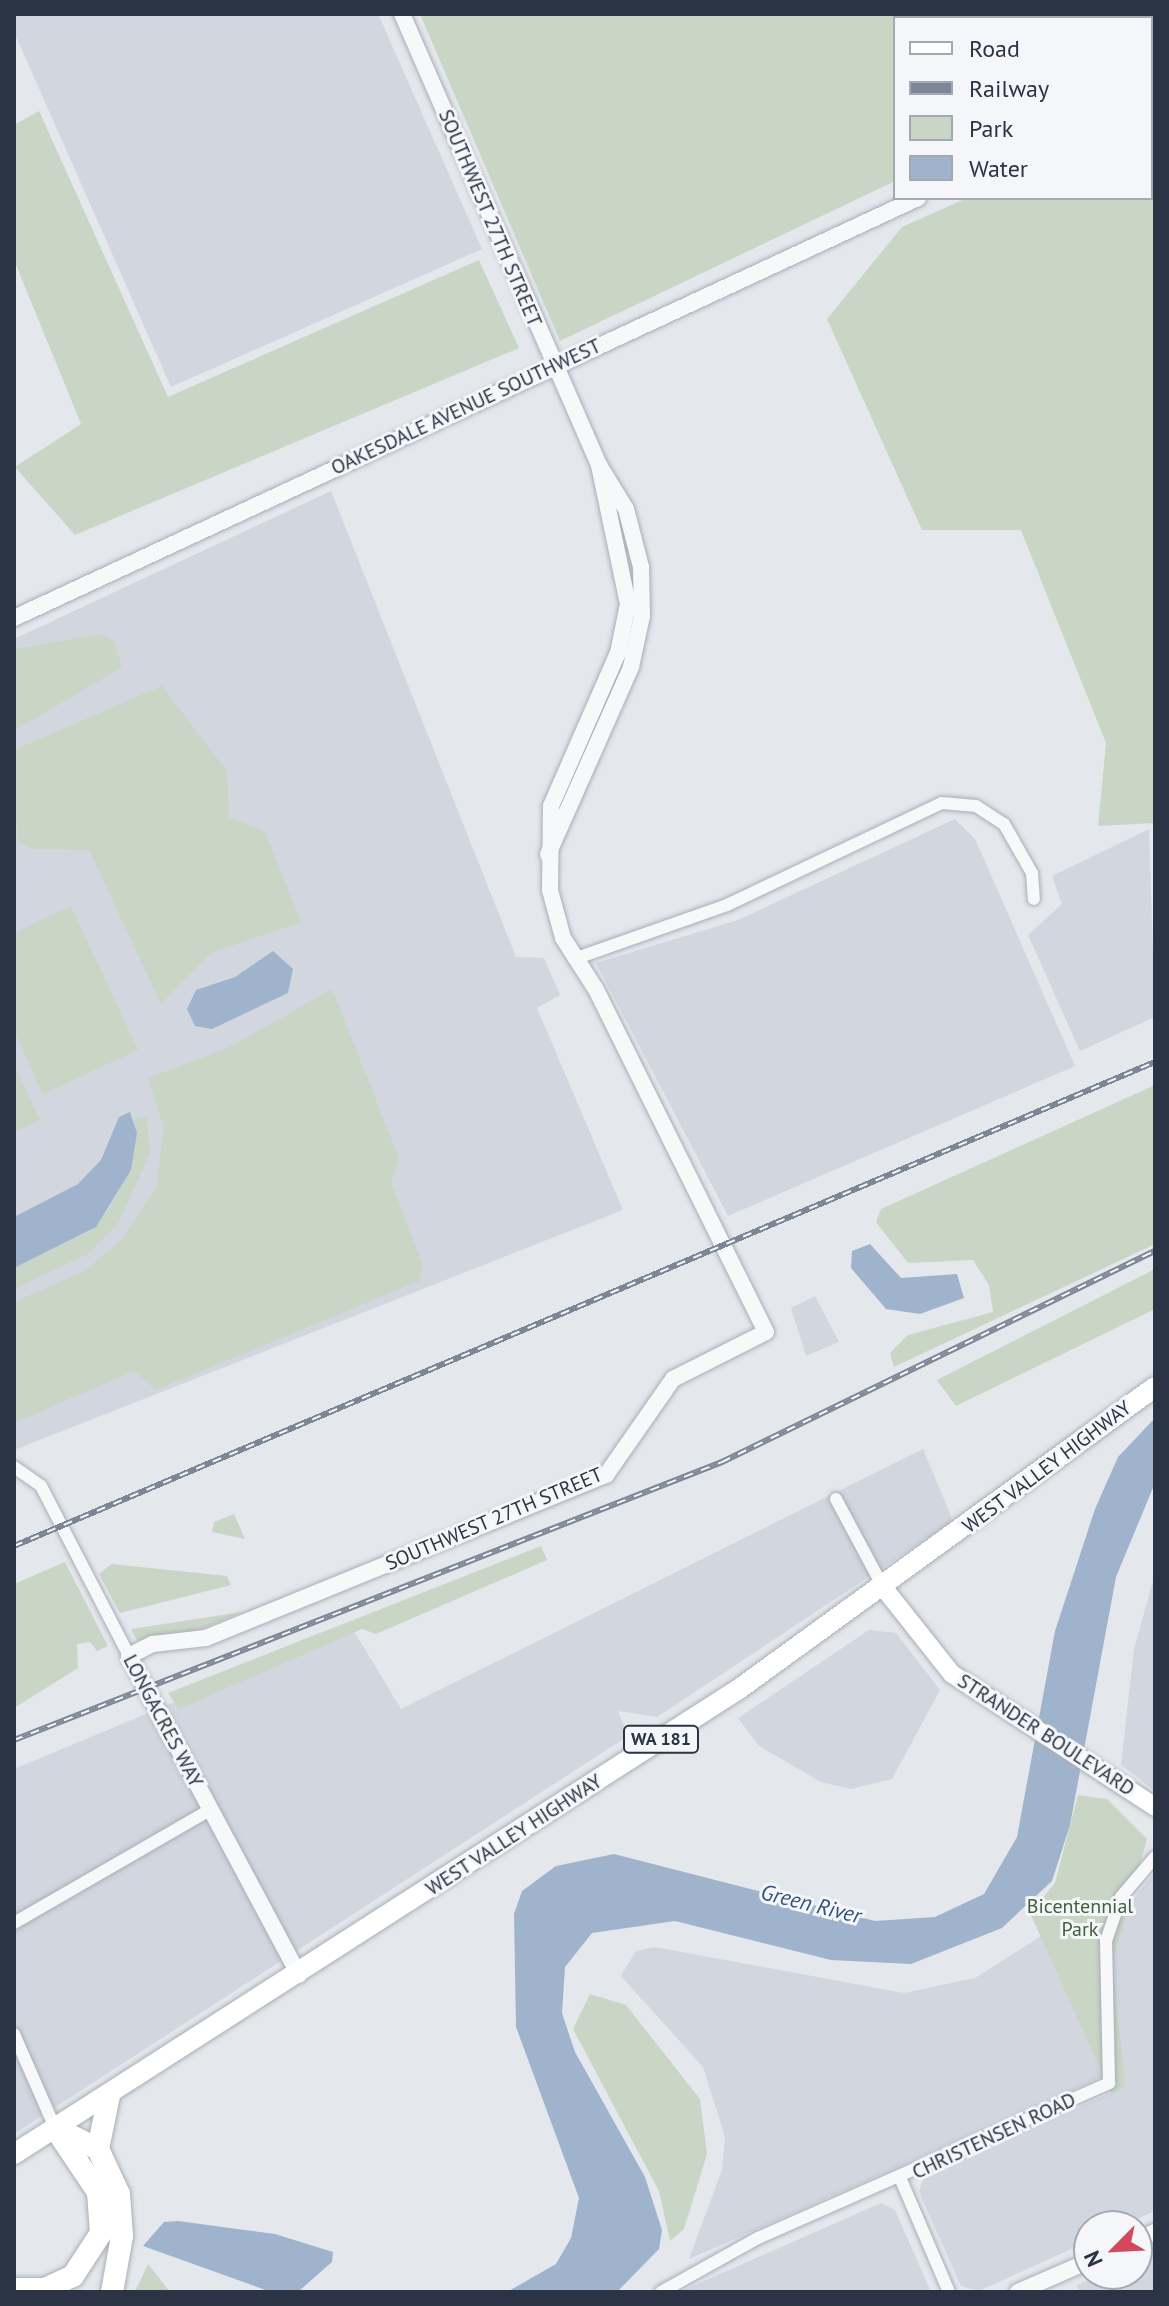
<!DOCTYPE html>
<style>
body{margin:0}
#map{position:relative;width:1169px;height:2306px;overflow:hidden;background:#e4e7ec;font-family:"PT Sans",sans-serif}
div>[style]{position:absolute}
[style*='--x']{left:calc(var(--x)*1px);top:calc(var(--y)*1px);width:calc(var(--w)*1px);rotate:calc(var(--a)*1deg)}
.built>*{inset:0;background:#d2d6de}
.green>*{inset:0;background:#c9d6c5}
.water>*{inset:0;background:#9fb4cc}
.roads{filter:drop-shadow(0 0 2px #a9aeb7) drop-shadow(0 0 2px #a9aeb7)}
.minor>*{height:12px;margin:-6px;padding:0 6px;transform-origin:6px;border-radius:6px;background:#f7f8fa}
.tertiary>*{height:16px;margin:-8px;padding:0 8px;transform-origin:8px;border-radius:8px;background:#f7f8fa}
.secondary>*{height:18px;margin:-9px;padding:0 9px;transform-origin:9px;border-radius:9px;background:#fff}
.primary>*{height:20px;margin:-10px;padding:0 10px;transform-origin:10px;border-radius:10px;background:#fff}
.motorway>*{height:22px;margin:-11px;padding:0 11px;transform-origin:11px;border-radius:11px;background:#fff}
.rail>*{height:6px;margin-top:-3px;transform-origin:0;background:repeating-linear-gradient(90deg,#f4f6f9 0 9px,#7d8696 0 18px);box-sizing:border-box;border-block:2px solid #7d8696}
span{translate:-50% -50%;white-space:nowrap;text-align:center;line-height:1.15;-webkit-text-stroke:6px #f4f6f9;paint-order:stroke}
.shield-label span{padding:2px 6px;background:#f4f6f9;border:2px solid;border-radius:6px;-webkit-text-stroke-width:0}
.shield-label{font-size:18px;color:#2b3445;font-weight:700}
.street-label{font-size:20px;color:#2b3445}
.park-label{font-size:20px;color:#3f6138}
.water-label{font-size:22px;color:#34527a;font-style:italic}
.frame{position:absolute;inset:0;border:16px solid #2b3445;pointer-events:none}
.legend{position:absolute;left:893px;top:16px;width:260px;height:184px;box-sizing:border-box;background:#f4f6f9;border:2px solid #a4a8b1;margin:0;padding:10px 14px;list-style:none;font-size:24px;color:#2b3445}
.legend li{display:flex;align-items:center;gap:16px;height:40px}
.legend b{width:40px;border:2px solid #a4a8b1}
.north{position:absolute;left:1073px;top:2210px;width:80px;height:80px;box-sizing:border-box;background:#f4f6f9;border:2px solid #a4a8b1;border-radius:50%;rotate:246deg;font-size:22px;font-weight:700;line-height:32px;text-align:center;color:#2b3445}
.north::after{content:'';display:block;margin:auto;width:28px;height:36px;background:#d1495b;clip-path:polygon(50% 0,100% 100%,50% 72%,0 100%)}
</style>
<div id="map">
<div class="built">
<div style="clip-path:polygon(14px 14px,378px 14px,482px 249px,171px 387px,14px 32px)"></div>
<div style="clip-path:polygon(331px 491px,516px 957px,544px 958px,560px 995px,537px 1008px,623px 1210px,14px 1450px,14px 639px)"></div>
<div style="clip-path:polygon(955px 819px,975px 839px,1075px 1066px,728px 1216px,596px 963px,738px 920px)"></div>
<div style="clip-path:polygon(1149px 829px,1155px 1017px,1080px 1051px,1028px 935px,1062px 904px,1052px 876px)"></div>
<div style="clip-path:polygon(815px 1296px,839px 1342px,806px 1356px,791px 1308px)"></div>
<div style="clip-path:polygon(923px 1449px,953px 1521px,657px 1717px,618px 1711px,628px 1736px,14px 2134px,14px 1769px,352px 1628px,401px 1709px)"></div>
<div style="clip-path:polygon(1155px 1574px,1155px 1791px,1121px 1765px,1134px 1649px)"></div>
<div style="clip-path:polygon(869px 1630px,896px 1633px,940px 1690px,892px 1779px,851px 1789px,821px 1782px,759px 1746px,738px 1718px)"></div>
<div style="clip-path:polygon(1155px 1872px,1155px 2211px,1122px 2226px,1089px 2226px,1089px 2241px,979px 2291px,961px 2286px,919px 2192px,924px 2176px,1126px 2086px,1112px 1963px,1127px 1907px)"></div>
<div style="clip-path:polygon(1041px 1936px,1104px 2076px,689px 2259px,722px 2170px,725px 2137px,703px 2067px,621px 1976px,636px 1951px,655px 1947px,904px 1993px,975px 1978px)"></div>
<div style="clip-path:polygon(881px 2203px,895px 2210px,931px 2292px,679px 2292px)"></div>
<div style="clip-path:polygon(1155px 2251px,1155px 2292px,1080px 2292px,1077px 2285px,1102px 2274px,1137px 2274px,1137px 2259px)"></div>
</div>
<div class="green">
<div style="clip-path:polygon(420px 14px,1086px 14px,1087px 18px,895px 18px,895px 181px,560px 341px)"></div>
<div style="clip-path:polygon(39px 111px,168px 397px,479px 260px,519px 348px,75px 535px,15px 467px,81px 424px,14px 260px,14px 125px)"></div>
<div style="clip-path:polygon(1155px 116px,1155px 823px,1098px 826px,1106px 743px,1021px 530px,922px 530px,827px 319px,902px 227px,967px 198px,1151px 198px)"></div>
<div style="clip-path:polygon(100px 634px,114px 641px,122px 667px,14px 731px,14px 649px)"></div>
<div style="clip-path:polygon(162px 686px,227px 771px,229px 817px,265px 832px,301px 922px,211px 953px,161px 1004px,89px 850px,32px 849px,17px 841px,14px 750px)"></div>
<div style="clip-path:polygon(71px 906px,138px 1050px,43px 1094px,14px 1031px,14px 933px)"></div>
<div style="clip-path:polygon(332px 989px,399px 1158px,391px 1182px,423px 1266px,419px 1281px,156px 1390px,134px 1371px,14px 1423px,14px 1302px,85px 1271px,123px 1238px,156px 1188px,164px 1128px,148px 1078px,228px 1048px)"></div>
<div style="clip-path:polygon(14px 1064px,40px 1120px,14px 1132px)"></div>
<div style="clip-path:polygon(1155px 1085px,1155px 1244px,894px 1367px,890px 1353px,908px 1335px,993px 1312px,989px 1285px,973px 1260px,908px 1263px,876px 1222px,881px 1209px)"></div>
<div style="clip-path:polygon(135px 1117px,147px 1118px,150px 1153px,119px 1222px,88px 1254px,14px 1289px,14px 1268px,88px 1232px,108px 1211px,131px 1169px)"></div>
<div style="clip-path:polygon(1155px 1269px,1155px 1309px,956px 1406px,937px 1380px)"></div>
<div style="clip-path:polygon(234px 1514px,245px 1539px,212px 1532px,214px 1522px)"></div>
<div style="clip-path:polygon(541px 1546px,547px 1560px,376px 1634px,362px 1629px,179px 1709px,168px 1693px)"></div>
<div style="clip-path:polygon(65px 1562px,108px 1646px,97px 1651px,90px 1642px,77px 1644px,78px 1668px,14px 1708px,14px 1584px)"></div>
<div style="clip-path:polygon(112px 1564px,227px 1576px,231px 1585px,120px 1613px,99px 1574px)"></div>
<div style="clip-path:polygon(242px 1612px,189px 1634px,137px 1640px,131px 1629px)"></div>
<div style="clip-path:polygon(1078px 1795px,1107px 1799px,1147px 1839px,1112px 1963px,1126px 2086px,1111px 2093px,1030px 1913px,1055px 1883px)"></div>
<div style="clip-path:polygon(590px 1994px,626px 2005px,700px 2099px,707px 2154px,684px 2229px,670px 2241px,659px 2191px,573px 2029px)"></div>
<div style="clip-path:polygon(148px 2264px,170px 2292px,135px 2292px)"></div>
</div>
<div class="water">
<div style="clip-path:polygon(273px 951px,293px 969px,288px 993px,212px 1029px,195px 1026px,187px 1009px,196px 990px,235px 977px)"></div>
<div style="clip-path:polygon(130px 1112px,137px 1133px,131px 1170px,96px 1227px,14px 1268px,14px 1217px,78px 1184px,101px 1160px,119px 1117px)"></div>
<div style="clip-path:polygon(870px 1244px,901px 1278px,957px 1274px,964px 1298px,920px 1314px,886px 1309px,851px 1268px,852px 1251px)"></div>
<div style="clip-path:polygon(1155px 1418px,1155px 1483px,1116px 1577px,1070px 1825px,1052px 1881px,1002px 1928px,911px 1964px,831px 1960px,675px 1921px,592px 1933px,565px 1967px,562px 2013px,575px 2052px,645px 2177px,662px 2230px,659px 2249px,617px 2292px,507px 2292px,556px 2264px,571px 2238px,579px 2198px,516px 2027px,514px 1914px,522px 1891px,556px 1866px,614px 1854px,875px 1921px,935px 1917px,984px 1894px,1017px 1837px,1055px 1631px,1095px 1509px,1118px 1457px)"></div>
<div style="clip-path:polygon(178px 2221px,275px 2234px,333px 2252px,332px 2262px,300px 2290px,271px 2292px,143px 2246px,164px 2222px)"></div>
</div>
<div class="roads">
<div class="minor">
<div style="--x:574;--y:959;--w:162;--a:-19.4"></div>
<div style="--x:727;--y:905;--w:238;--a:-25.4"></div>
<div style="--x:942;--y:803;--w:34;--a:5"></div>
<div style="--x:976;--y:806;--w:33;--a:33"></div>
<div style="--x:1004;--y:824;--w:56;--a:60.3"></div>
<div style="--x:1032;--y:873;--w:26;--a:86"></div>
<div style="--x:14;--y:1467;--w:33;--a:35"></div>
<div style="--x:41;--y:1486;--w:191;--a:62.6"></div>
<div style="--x:836;--y:1499;--w:100;--a:61.9"></div>
<div style="--x:14;--y:1923;--w:226;--a:-30"></div>
<div style="--x:14;--y:2034;--w:103;--a:66.4"></div>
<div style="--x:901;--y:2180;--w:122;--a:66.8"></div>
<div style="--x:661;--y:2292;--w:111;--a:-29.1"></div>
<div style="--x:758;--y:2238;--w:384;--a:-23.8"></div>
<div style="--x:1109;--y:2083;--w:142;--a:-91.2"></div>
<div style="--x:1106;--y:1941;--w:46;--a:-71.2"></div>
<div style="--x:1121;--y:1897;--w:52;--a:-49.6"></div>
</div>
<div class="tertiary">
<div style="--x:402;--y:14;--w:492;--a:66.4"></div>
<div style="--x:599;--y:465;--w:52;--a:58.5"></div>
<div style="--x:626;--y:509;--w:60;--a:75.5"></div>
<div style="--x:641;--y:567;--w:49;--a:88.8"></div>
<div style="--x:642;--y:616;--w:52;--a:102.2"></div>
<div style="--x:631;--y:667;--w:205;--a:113.9"></div>
<div style="--x:1151;--y:86;--w:4;--a:-27"></div>
<div style="--x:14;--y:618;--w:997;--a:-24.92"></div>
<div style="--x:299;--y:1975;--w:361;--a:-118.1"></div>
<div style="--x:129;--y:1656;--w:27;--a:-27"></div>
<div style="--x:153;--y:1644;--w:53;--a:-6.5"></div>
<div style="--x:206;--y:1638;--w:432;--a:-22.2"></div>
<div style="--x:606;--y:1475;--w:117;--a:-55.1"></div>
<div style="--x:673;--y:1379;--w:104;--a:-26.8"></div>
<div style="--x:766;--y:1332;--w:384;--a:-116.4"></div>
<div style="--x:595;--y:988;--w:59;--a:-122.6"></div>
<div style="--x:563;--y:938;--w:50;--a:-105.2"></div>
<div style="--x:550;--y:890;--w:84;--a:-89.3"></div>
<div style="--x:551;--y:806;--w:167;--a:-66.4"></div>
<div style="--x:618;--y:653;--w:50;--a:-78.5"></div>
<div style="--x:628;--y:604;--w:142;--a:-101.8"></div>
<div style="--x:1137;--y:2240;--w:20;--a:-24"></div>
<div style="--x:1018;--y:2292;--w:77;--a:-23.6"></div>
</div>
<div class="secondary">
<div style="--x:883;--y:1587;--w:111;--a:51.6"></div>
<div style="--x:952;--y:1674;--w:243;--a:33.2"></div>
</div>
<div class="primary">
<div style="--x:14;--y:2154;--w:861;--a:-32.68"></div>
<div style="--x:739;--y:1689;--w:514;--a:-35.98"></div>
</div>
<div class="motorway">
<div style="--x:57;--y:2129;--w:46;--a:26"></div>
<div style="--x:98;--y:2149;--w:50;--a:65"></div>
<div style="--x:119;--y:2194;--w:42;--a:85.9"></div>
<div style="--x:122;--y:2236;--w:57;--a:100.1"></div>
<div style="--x:98;--y:2149;--w:54;--a:-78.3"></div>
<div style="--x:14;--y:2289;--w:31;--a:0"></div>
<div style="--x:45;--y:2289;--w:31;--a:-25"></div>
<div style="--x:73;--y:2276;--w:51;--a:-56.9"></div>
<div style="--x:101;--y:2233;--w:41;--a:-94.2"></div>
<div style="--x:98;--y:2192;--w:77;--a:-123.9"></div>
</div>
</div>
<div class="rail">
<div style="--x:14;--y:1546;--w:1239;--a:-22.99"></div>
<div style="--x:14;--y:1740;--w:761;--a:-21.44"></div>
<div style="--x:722;--y:1462;--w:482;--a:-26"></div>
</div>
<div class="shield-label">
<span style="left:661px;top:1739px">WA 181</span>
</div>
<div class="street-label">
<span style="left:490px;top:218px;rotate:67deg">SOUTHWEST 27TH STREET</span>
<span style="left:466px;top:407px;rotate:-25deg">OAKESDALE AVENUE SOUTHWEST</span>
<span style="left:1047px;top:1467px;rotate:-37deg">WEST VALLEY HIGHWAY</span>
<span style="left:494px;top:1519px;rotate:-23deg">SOUTHWEST 27TH STREET</span>
<span style="left:163px;top:1721px;rotate:62deg">LONGACRES WAY</span>
<span style="left:1046px;top:1735px;rotate:33deg">STRANDER BOULEVARD</span>
<span style="left:514px;top:1835px;rotate:-33deg">WEST VALLEY HIGHWAY</span>
<span style="left:994px;top:2136px;rotate:-25deg">CHRISTENSEN ROAD</span>
</div>
<div class="park-label">
<span style="left:1080px;top:1918px">Bicentennial<br>Park</span>
</div>
<div class="water-label">
<span style="left:811px;top:1904px;rotate:14deg">Green River</span>
</div>
<div class="frame"></div>
<ul class="legend">
<li><b style="height:10px;background:#fff"></b>Road</li>
<li><b style="height:10px;background:#7d8696"></b>Railway</li>
<li><b style="height:22px;background:#c9d6c5"></b>Park</li>
<li><b style="height:22px;background:#9fb4cc"></b>Water</li>
</ul>
<div class="north">N</div>
</div>
